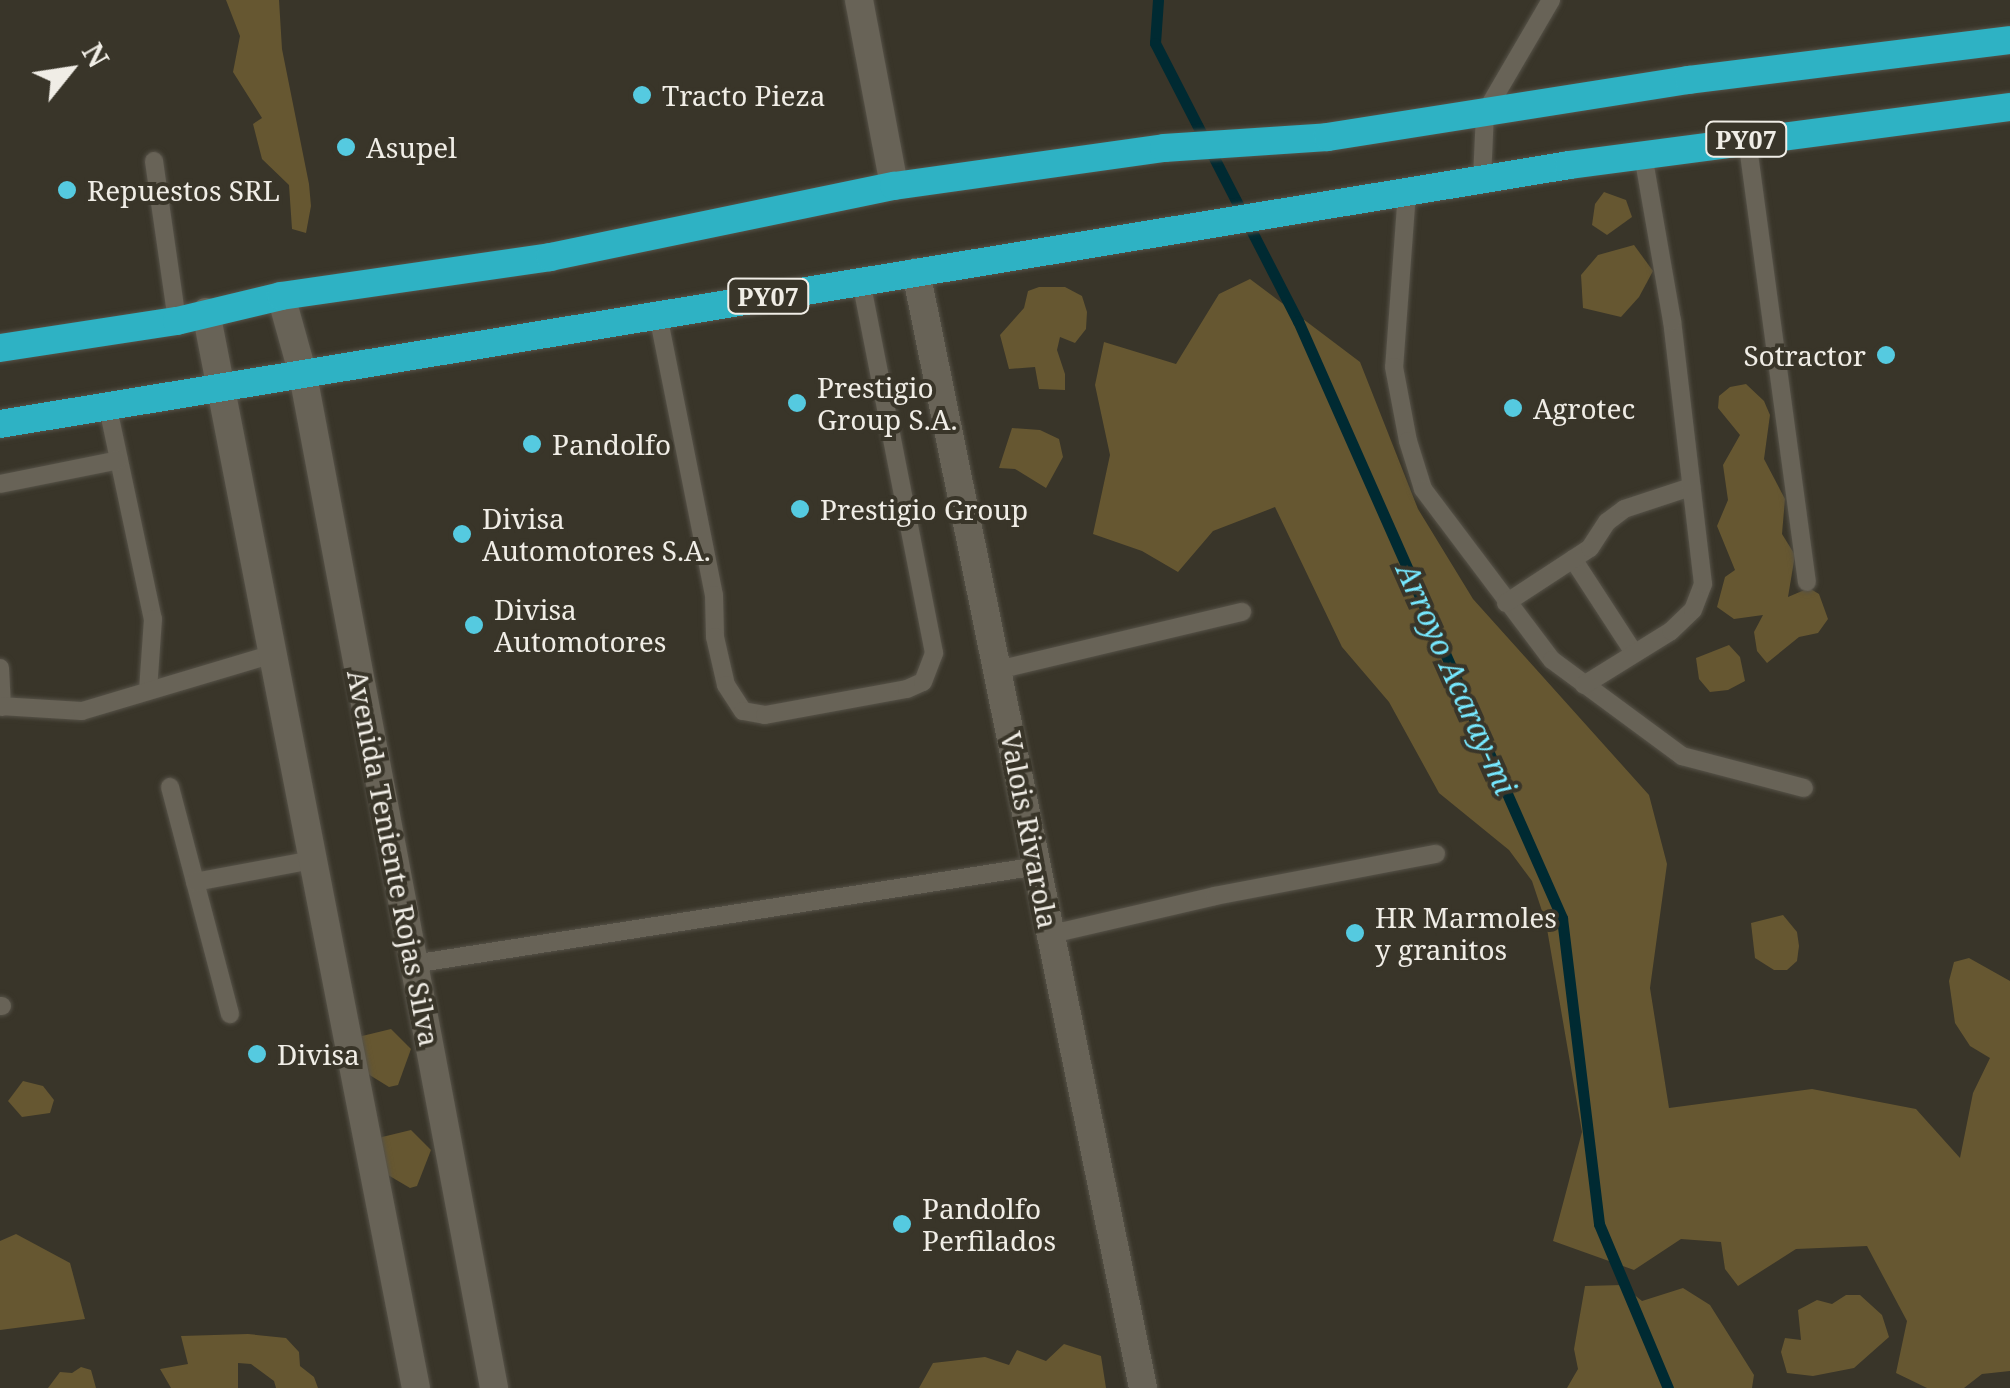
<!DOCTYPE html>
<style>
body{margin:0}
#map{position:relative;width:2010px;height:1388px;overflow:hidden;background:#393529;font-family:"Noto Serif",serif}
div>[style]{position:absolute}
[style*='--x']{left:calc(var(--x)*1px);top:calc(var(--y)*1px);width:calc(var(--w)*1px);rotate:calc(var(--a)*1deg)}
.green>*{inset:0;background:#665731}
.stream>*{height:11px;margin:-5.5px;padding:0 5.5px;transform-origin:5.5px;border-radius:5.5px;background:#002a32}
.roads{filter:drop-shadow(0 0 2px #565248) drop-shadow(0 0 2px #565248)}
.service>*{height:18px;margin:-9px;padding:0 9px;transform-origin:9px;border-radius:9px;background:#686357}
.minor>*{height:28px;margin:-14px;padding:0 14px;transform-origin:14px;border-radius:14px;background:#686357}
.tertiary>*{height:28px;margin:-14px;padding:0 14px;transform-origin:14px;border-radius:14px;background:#686357}
.trunk>*{height:28px;margin:-14px;padding:0 14px;transform-origin:14px;border-radius:14px;background:#2eb2c4}
.dots>*{width:28px;height:28px;translate:-50% -50%;box-sizing:border-box;border:5px solid #393529;border-radius:50%}
span{translate:-50% -50%;white-space:nowrap;text-align:center;line-height:1.15;-webkit-text-stroke:8px #393529;paint-order:stroke}
.shield-label span{padding:2px 8px;background:#393529;border:2px solid;border-radius:8px;-webkit-text-stroke-width:0}
.shield-label{font-size:25px;color:#f0ede6;font-weight:700}
.poi-label{font-size:28px;color:#f0ede6}
.left{translate:0 -50%;text-align:left}
.right{translate:-100% -50%;text-align:right}
.street-label{font-size:28px;color:#f0ede6}
.water-label{font-size:30px;color:#76e8ff;font-style:italic}
.north{position:absolute;left:20px;top:20px;width:100px;height:100px;-webkit-text-stroke:8px #393529;paint-order:stroke;rotate:60deg;font-size:28px;font-weight:700;line-height:40px;text-align:center;color:#f0ede6}
.north::after{content:'';display:block;margin:auto;width:35px;height:45px;background:#f0ede6;clip-path:polygon(50% 0,100% 100%,50% 72%,0 100%)}
</style>
<div id="map">
<div class="green">
<div style="clip-path:polygon(226px 0,279px 0,282px 49px,309px 184px,311px 206px,306px 233px,292px 229px,289px 185px,262px 159px,253px 124px,262px 118px,233px 72px,240px 36px)"></div>
<div style="clip-path:polygon(1604px 192px,1626px 200px,1632px 217px,1607px 235px,1592px 225px,1595px 204px)"></div>
<div style="clip-path:polygon(1634px 245px,1653px 271px,1639px 297px,1621px 317px,1583px 308px,1581px 275px,1598px 255px)"></div>
<div style="clip-path:polygon(1250px 279px,1360px 362px,1418px 509px,1473px 599px,1649px 795px,1667px 864px,1650px 988px,1669px 1108px,1812px 1089px,1916px 1109px,1960px 1158px,1973px 1093px,1990px 1058px,1970px 1046px,1955px 1023px,1949px 981px,1954px 962px,1969px 958px,2010px 981px,2010px 1371px,1982px 1374px,1964px 1388px,1927px 1388px,1896px 1373px,1907px 1321px,1867px 1246px,1796px 1249px,1738px 1286px,1725px 1269px,1721px 1242px,1681px 1239px,1634px 1270px,1553px 1241px,1582px 1132px,1546px 923px,1532px 881px,1509px 850px,1439px 793px,1389px 702px,1342px 647px,1275px 507px,1213px 531px,1178px 572px,1142px 551px,1093px 534px,1110px 455px,1095px 385px,1104px 342px,1176px 364px,1219px 294px)"></div>
<div style="clip-path:polygon(1039px 287px,1065px 287px,1082px 296px,1087px 312px,1086px 329px,1075px 343px,1060px 337px,1057px 350px,1065px 374px,1065px 390px,1039px 389px,1035px 367px,1009px 369px,1000px 335px,1024px 308px,1028px 291px)"></div>
<div style="clip-path:polygon(1746px 384px,1764px 401px,1770px 415px,1764px 459px,1785px 499px,1782px 534px,1795px 555px,1788px 597px,1809px 588px,1819px 594px,1828px 619px,1818px 633px,1799px 637px,1767px 663px,1757px 651px,1754px 632px,1763px 615px,1734px 619px,1717px 607px,1725px 577px,1735px 570px,1717px 526px,1728px 500px,1723px 465px,1740px 435px,1718px 408px,1719px 396px,1730px 387px)"></div>
<div style="clip-path:polygon(1012px 428px,1040px 430px,1059px 439px,1063px 457px,1046px 488px,1015px 469px,999px 468px)"></div>
<div style="clip-path:polygon(1729px 645px,1740px 657px,1745px 681px,1728px 690px,1710px 692px,1699px 679px,1696px 658px)"></div>
<div style="clip-path:polygon(1783px 915px,1797px 932px,1799px 946px,1797px 961px,1787px 970px,1774px 970px,1755px 958px,1751px 923px)"></div>
<div style="clip-path:polygon(391px 1029px,411px 1049px,398px 1085px,389px 1087px,368px 1074px,358px 1037px)"></div>
<div style="clip-path:polygon(23px 1081px,43px 1086px,54px 1100px,50px 1113px,22px 1117px,8px 1101px)"></div>
<div style="clip-path:polygon(411px 1130px,431px 1150px,417px 1186px,410px 1188px,388px 1175px,378px 1138px)"></div>
<div style="clip-path:polygon(16px 1234px,70px 1263px,85px 1319px,0 1330px,0 1241px)"></div>
<div style="clip-path:polygon(1622px 1285px,1642px 1301px,1683px 1288px,1710px 1305px,1754px 1375px,1752px 1388px,1567px 1388px,1578px 1369px,1574px 1349px,1585px 1286px)"></div>
<div style="clip-path:polygon(1846px 1295px,1860px 1295px,1882px 1315px,1889px 1337px,1854px 1368px,1813px 1376px,1787px 1373px,1781px 1352px,1785px 1338px,1801px 1340px,1798px 1310px,1817px 1300px,1832px 1304px)"></div>
<div style="clip-path:polygon(248px 1334px,286px 1338px,299px 1352px,300px 1366px,314px 1377px,318px 1388px,276px 1388px,274px 1381px,251px 1364px,238px 1363px,238px 1388px,171px 1388px,160px 1369px,188px 1364px,181px 1336px)"></div>
<div style="clip-path:polygon(1064px 1344px,1101px 1356px,1106px 1388px,919px 1388px,933px 1363px,985px 1357px,1009px 1365px,1017px 1350px,1046px 1361px)"></div>
<div style="clip-path:polygon(81px 1367px,91px 1370px,96px 1388px,48px 1388px,60px 1372px,72px 1373px)"></div>
</div>
<div class="stream">
<div style="--x:1158;--y:0;--w:43;--a:94"></div>
<div style="--x:1155;--y:43;--w:313;--a:62.8"></div>
<div style="--x:1298;--y:321;--w:653;--a:66.14"></div>
<div style="--x:1562;--y:918;--w:308;--a:83.1"></div>
<div style="--x:1599;--y:1224;--w:178;--a:67.2"></div>
</div>
<div class="roads">
<div class="service">
<div style="--x:1747;--y:139;--w:447;--a:82.3"></div>
<div style="--x:154;--y:161;--w:162;--a:81.8"></div>
<div style="--x:1482;--y:179;--w:66;--a:-87.4"></div>
<div style="--x:1485;--y:113;--w:131;--a:-59.7"></div>
<div style="--x:1407;--y:192;--w:175;--a:94.2"></div>
<div style="--x:1394;--y:367;--w:75;--a:79.3"></div>
<div style="--x:1408;--y:441;--w:50;--a:72.6"></div>
<div style="--x:1423;--y:489;--w:214;--a:53"></div>
<div style="--x:1552;--y:660;--w:162;--a:36.4"></div>
<div style="--x:1682;--y:756;--w:126;--a:14.7"></div>
<div style="--x:658;--y:315;--w:286;--a:78.7"></div>
<div style="--x:714;--y:595;--w:42;--a:88.6"></div>
<div style="--x:715;--y:637;--w:49;--a:77.1"></div>
<div style="--x:726;--y:685;--w:31;--a:57"></div>
<div style="--x:743;--y:711;--w:22;--a:10"></div>
<div style="--x:765;--y:715;--w:144;--a:-10.4"></div>
<div style="--x:907;--y:689;--w:17;--a:-24"></div>
<div style="--x:923;--y:682;--w:31;--a:-69"></div>
<div style="--x:934;--y:653;--w:380;--a:-101.1"></div>
<div style="--x:108;--y:408;--w:216;--a:78"></div>
<div style="--x:153;--y:619;--w:72;--a:94"></div>
<div style="--x:0;--y:484;--w:121;--a:-11.4"></div>
<div style="--x:1573;--y:559;--w:112;--a:57"></div>
<div style="--x:1506;--y:603;--w:100;--a:-33.2"></div>
<div style="--x:1590;--y:548;--w:31;--a:-57"></div>
<div style="--x:1607;--y:522;--w:21;--a:-37"></div>
<div style="--x:1624;--y:509;--w:71;--a:-18.2"></div>
<div style="--x:0;--y:668;--w:39;--a:87"></div>
<div style="--x:998;--y:670;--w:251;--a:-13.4"></div>
<div style="--x:1584;--y:685;--w:102;--a:-31.8"></div>
<div style="--x:1671;--y:631;--w:30;--a:-44"></div>
<div style="--x:1693;--y:610;--w:28;--a:-69"></div>
<div style="--x:1703;--y:584;--w:265;--a:-96.7"></div>
<div style="--x:1672;--y:321;--w:169;--a:-99.9"></div>
<div style="--x:0;--y:706;--w:82;--a:3.5"></div>
<div style="--x:82;--y:711;--w:199;--a:-16.6"></div>
<div style="--x:170;--y:787;--w:235;--a:75.2"></div>
<div style="--x:195;--y:882;--w:120;--a:-10.6"></div>
<div style="--x:1052;--y:934;--w:167;--a:-13.1"></div>
<div style="--x:1215;--y:896;--w:225;--a:-10.8"></div>
<div style="--x:413;--y:964;--w:633;--a:-8.91"></div>
<div style="--x:0;--y:1006;--w:2;--a:0"></div>
</div>
<div class="minor">
<div style="--x:859;--y:0;--w:189;--a:79.3"></div>
<div style="--x:916;--y:272;--w:1139;--a:78.5"></div>
</div>
<div class="tertiary">
<div style="--x:281;--y:296;--w:82;--a:74.4"></div>
<div style="--x:303;--y:375;--w:1031;--a:79.32"></div>
<div style="--x:206;--y:312;--w:1096;--a:78.96"></div>
</div>
<div class="trunk">
<div style="--x:0;--y:348;--w:179;--a:-8.7"></div>
<div style="--x:177;--y:321;--w:107;--a:-13.5"></div>
<div style="--x:281;--y:296;--w:272;--a:-8.2"></div>
<div style="--x:550;--y:257;--w:351;--a:-11.7"></div>
<div style="--x:894;--y:186;--w:273;--a:-8"></div>
<div style="--x:1164;--y:148;--w:164;--a:-3.8"></div>
<div style="--x:1328;--y:137;--w:365;--a:-9"></div>
<div style="--x:1689;--y:80;--w:323;--a:-7.1"></div>
<div style="--x:0;--y:424;--w:1590;--a:-9.37"></div>
<div style="--x:1569;--y:165;--w:445;--a:-7.5"></div>
</div>
</div>
<div class="dots">
<div style="left:642px;top:95px;background:#55cae0"></div>
<div style="left:346px;top:147px;background:#55cae0"></div>
<div style="left:67px;top:190px;background:#55cae0"></div>
<div style="left:1886px;top:355px;background:#55cae0"></div>
<div style="left:797px;top:403px;background:#55cae0"></div>
<div style="left:1513px;top:408px;background:#55cae0"></div>
<div style="left:532px;top:444px;background:#55cae0"></div>
<div style="left:800px;top:509px;background:#55cae0"></div>
<div style="left:462px;top:534px;background:#55cae0"></div>
<div style="left:474px;top:625px;background:#55cae0"></div>
<div style="left:1355px;top:933px;background:#55cae0"></div>
<div style="left:257px;top:1054px;background:#55cae0"></div>
<div style="left:902px;top:1224px;background:#55cae0"></div>
</div>
<div class="shield-label">
<span style="left:1746px;top:139px">PY07</span>
<span style="left:768px;top:296px">PY07</span>
</div>
<div class="poi-label">
<span class="left" style="left:662px;top:95px">Tracto Pieza</span>
<span class="left" style="left:366px;top:147px">Asupel</span>
<span class="left" style="left:87px;top:190px">Repuestos SRL</span>
<span class="right" style="left:1866px;top:355px">Sotractor</span>
<span class="left" style="left:817px;top:403px">Prestigio<br>Group S.A.</span>
<span class="left" style="left:1533px;top:408px">Agrotec</span>
<span class="left" style="left:552px;top:444px">Pandolfo</span>
<span class="left" style="left:820px;top:509px">Prestigio Group</span>
<span class="left" style="left:482px;top:534px">Divisa<br>Automotores S.A.</span>
<span class="left" style="left:494px;top:625px">Divisa<br>Automotores</span>
<span class="left" style="left:1375px;top:933px">HR Marmoles<br>y granitos</span>
<span class="left" style="left:277px;top:1054px">Divisa</span>
<span class="left" style="left:922px;top:1224px">Pandolfo<br>Perfilados</span>
</div>
<div class="street-label">
<span style="left:1030px;top:830px;rotate:79deg">Valois Rivarola</span>
<span style="left:394px;top:858px;rotate:79deg">Avenida Teniente Rojas Silva</span>
</div>
<div class="water-label">
<span style="left:1456px;top:679px;rotate:66deg">Arroyo Acaray-mi</span>
</div>
<div class="north">N</div>
</div>
